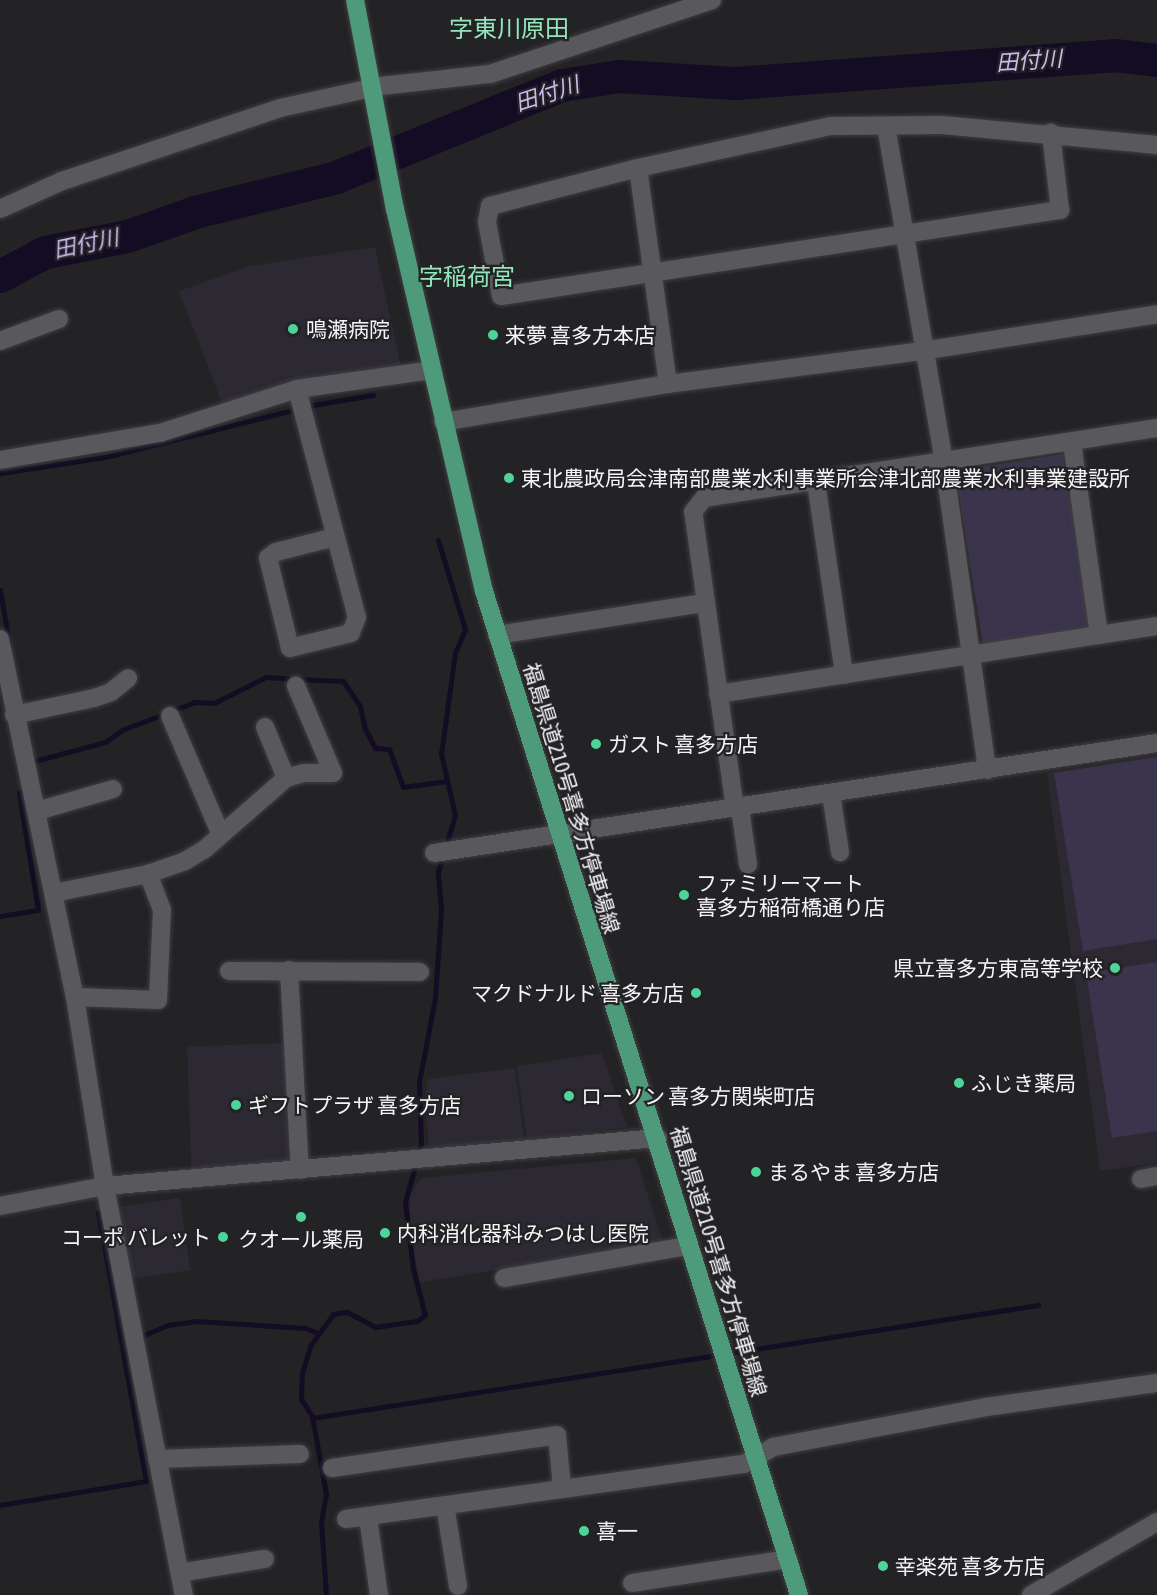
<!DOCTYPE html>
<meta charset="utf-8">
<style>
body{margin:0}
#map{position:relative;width:1157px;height:1595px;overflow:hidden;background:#232225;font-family:"Asap Condensed","Noto Sans JP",sans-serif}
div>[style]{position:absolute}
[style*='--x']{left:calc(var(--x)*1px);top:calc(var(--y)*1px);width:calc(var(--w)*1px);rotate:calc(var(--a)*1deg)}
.built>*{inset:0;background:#2c2932;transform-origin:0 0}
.green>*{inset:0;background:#3b344c;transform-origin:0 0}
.stream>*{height:5px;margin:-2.5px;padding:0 2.5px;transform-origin:2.5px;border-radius:2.5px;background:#140c23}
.river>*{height:33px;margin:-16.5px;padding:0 16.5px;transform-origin:16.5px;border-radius:16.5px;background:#140c23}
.roads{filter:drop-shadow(0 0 2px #3f3f41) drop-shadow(0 0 2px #3f3f41)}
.minor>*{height:18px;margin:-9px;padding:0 9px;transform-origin:9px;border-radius:9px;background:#59585c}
.major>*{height:18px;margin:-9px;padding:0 9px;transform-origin:9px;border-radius:9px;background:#4e9b7b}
.dots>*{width:16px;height:16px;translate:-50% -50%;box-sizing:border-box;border:3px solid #232225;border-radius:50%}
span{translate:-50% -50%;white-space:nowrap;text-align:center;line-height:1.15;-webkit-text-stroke:4.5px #232225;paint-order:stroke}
.poi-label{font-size:21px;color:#f5f4f7}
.left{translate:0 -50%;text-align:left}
.right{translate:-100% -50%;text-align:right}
.street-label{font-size:21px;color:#f5f4f7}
.water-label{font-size:22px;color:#c9baf0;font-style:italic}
.quarter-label{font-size:24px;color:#93e6bc}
</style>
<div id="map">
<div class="built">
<div style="clip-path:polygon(375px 247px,401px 367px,222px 403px,179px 291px,250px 266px)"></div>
<div style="clip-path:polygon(1157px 755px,1157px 1163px,1100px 1171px,1047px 773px)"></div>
<div style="left:284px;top:1043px;width:123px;height:97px;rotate:88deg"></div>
<div style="clip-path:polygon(602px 1053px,627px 1127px,527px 1140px,517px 1066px)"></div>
<div style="clip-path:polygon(515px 1068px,524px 1140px,429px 1148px,425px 1098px,428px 1079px)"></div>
<div style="clip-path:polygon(636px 1158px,664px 1245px,420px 1282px,410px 1234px,410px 1195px,421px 1178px)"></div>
<div style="left:180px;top:1198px;width:73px;height:66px;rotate:82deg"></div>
</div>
<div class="green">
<div style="left:1063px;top:454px;width:178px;height:109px;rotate:81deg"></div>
<div style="clip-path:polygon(1157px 757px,1157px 939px,1083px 951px,1054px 773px)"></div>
<div style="clip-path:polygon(1157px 962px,1157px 1131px,1112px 1138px,1086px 973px)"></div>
</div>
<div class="stream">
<div style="--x:0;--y:473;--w:106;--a:-8.7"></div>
<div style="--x:105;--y:457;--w:214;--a:-14"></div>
<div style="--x:313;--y:405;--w:61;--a:-9.5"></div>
<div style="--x:0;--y:590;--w:53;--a:80.2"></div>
<div style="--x:31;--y:762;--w:77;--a:-15.1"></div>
<div style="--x:105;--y:742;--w:21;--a:-35"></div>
<div style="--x:122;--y:730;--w:78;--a:-21"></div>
<div style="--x:195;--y:702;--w:19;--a:3"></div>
<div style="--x:214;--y:703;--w:58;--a:-26.6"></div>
<div style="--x:266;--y:677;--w:30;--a:4"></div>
<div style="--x:296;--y:679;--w:47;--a:2.4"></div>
<div style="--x:343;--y:681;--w:30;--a:56"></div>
<div style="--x:360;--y:706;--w:24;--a:78"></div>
<div style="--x:365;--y:729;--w:21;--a:62"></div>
<div style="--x:375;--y:748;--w:14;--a:4"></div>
<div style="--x:389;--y:749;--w:40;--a:69.8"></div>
<div style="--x:403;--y:787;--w:44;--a:-7.8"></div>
<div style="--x:0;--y:916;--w:38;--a:-9"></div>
<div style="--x:38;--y:910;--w:119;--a:-99.2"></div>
<div style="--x:19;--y:793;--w:9;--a:0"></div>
<div style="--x:137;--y:1338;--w:34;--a:-23"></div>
<div style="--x:168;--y:1325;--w:29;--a:-8"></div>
<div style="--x:197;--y:1321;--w:108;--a:3.7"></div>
<div style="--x:305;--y:1328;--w:14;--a:21"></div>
<div style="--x:312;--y:1418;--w:735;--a:-8.85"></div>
<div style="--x:0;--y:1505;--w:148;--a:-9.3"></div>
<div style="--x:146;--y:1481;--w:273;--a:-100.1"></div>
<div style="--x:326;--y:1595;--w:73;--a:-93.9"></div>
<div style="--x:321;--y:1522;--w:28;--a:-80"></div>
<div style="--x:326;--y:1494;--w:79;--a:-100.2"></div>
<div style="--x:312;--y:1416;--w:20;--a:-123"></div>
<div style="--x:301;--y:1399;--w:26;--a:-88"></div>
<div style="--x:302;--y:1373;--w:28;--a:-73"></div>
<div style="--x:310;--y:1346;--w:39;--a:-54"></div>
<div style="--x:333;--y:1314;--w:14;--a:-8"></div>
<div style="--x:347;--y:1312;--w:32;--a:28"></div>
<div style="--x:375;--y:1327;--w:42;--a:-8.1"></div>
<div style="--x:417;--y:1321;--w:10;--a:-37"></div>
<div style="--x:425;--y:1315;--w:48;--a:-104.6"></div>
<div style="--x:413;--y:1269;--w:67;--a:-96.8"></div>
<div style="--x:405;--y:1202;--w:59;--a:-74.3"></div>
<div style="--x:421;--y:1145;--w:63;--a:-91.8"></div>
<div style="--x:419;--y:1082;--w:86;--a:-79.2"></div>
<div style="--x:435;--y:998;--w:88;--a:-86.1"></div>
<div style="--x:441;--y:910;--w:38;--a:-95"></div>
<div style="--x:438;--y:872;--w:59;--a:-73.4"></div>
<div style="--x:455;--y:815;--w:63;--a:-102.9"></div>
<div style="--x:441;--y:754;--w:102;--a:-82.1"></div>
<div style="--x:455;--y:653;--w:26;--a:-67"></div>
<div style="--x:465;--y:629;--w:93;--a:-106.9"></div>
</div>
<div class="river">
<div style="--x:0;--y:276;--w:51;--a:-28.1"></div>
<div style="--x:45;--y:252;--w:84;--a:-11"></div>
<div style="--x:127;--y:236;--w:72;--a:-19.4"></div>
<div style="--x:195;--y:212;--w:145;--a:-13.9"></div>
<div style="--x:336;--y:177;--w:243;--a:-22.2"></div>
<div style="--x:561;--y:85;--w:59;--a:-8.8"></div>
<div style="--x:619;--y:76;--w:116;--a:3.5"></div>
<div style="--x:735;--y:83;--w:380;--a:-4.2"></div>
<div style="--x:1114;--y:55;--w:43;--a:6.6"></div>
</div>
<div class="roads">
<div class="minor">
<div style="--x:886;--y:126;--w:342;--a:80.2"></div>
<div style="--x:944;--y:463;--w:310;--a:82"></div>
<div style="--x:638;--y:168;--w:153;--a:165.6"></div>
<div style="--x:490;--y:206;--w:16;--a:101"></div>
<div style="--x:487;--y:222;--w:75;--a:79.3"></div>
<div style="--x:501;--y:296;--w:566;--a:-8.75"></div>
<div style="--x:1060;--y:210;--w:78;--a:-96.7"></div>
<div style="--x:0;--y:209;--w:68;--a:-24.3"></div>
<div style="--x:62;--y:181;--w:230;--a:-18.5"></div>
<div style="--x:280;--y:108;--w:103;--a:-12.3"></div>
<div style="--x:381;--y:86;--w:110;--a:-6.3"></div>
<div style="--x:490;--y:74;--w:234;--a:-18.4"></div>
<div style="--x:0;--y:341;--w:63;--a:-20.4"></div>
<div style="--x:668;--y:384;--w:218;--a:-97.9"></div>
<div style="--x:638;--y:168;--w:197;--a:-12.3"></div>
<div style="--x:830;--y:126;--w:112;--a:-0.5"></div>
<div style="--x:942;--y:125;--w:216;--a:5.3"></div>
<div style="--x:297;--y:389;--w:236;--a:75.3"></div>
<div style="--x:357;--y:617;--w:17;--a:111"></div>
<div style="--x:351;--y:633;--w:63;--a:166.2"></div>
<div style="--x:290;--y:648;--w:93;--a:-103.7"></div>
<div style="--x:268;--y:558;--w:10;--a:-37"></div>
<div style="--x:276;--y:552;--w:61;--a:-14.3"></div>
<div style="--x:443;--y:422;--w:228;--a:-9.6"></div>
<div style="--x:668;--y:384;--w:256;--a:-7.4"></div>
<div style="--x:922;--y:351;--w:238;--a:-8.9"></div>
<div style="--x:1072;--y:443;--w:194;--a:82"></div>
<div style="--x:0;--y:460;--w:162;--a:-9.6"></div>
<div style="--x:160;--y:433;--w:144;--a:-17.8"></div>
<div style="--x:297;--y:389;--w:136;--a:-8"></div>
<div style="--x:816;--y:482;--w:195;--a:81.7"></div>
<div style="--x:497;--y:635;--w:209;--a:-8.8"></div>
<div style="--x:0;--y:639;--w:366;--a:78.2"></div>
<div style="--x:75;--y:997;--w:191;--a:81"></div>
<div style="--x:105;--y:1186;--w:417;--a:79.1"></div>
<div style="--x:718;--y:694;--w:444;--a:-8.8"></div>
<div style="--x:14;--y:715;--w:82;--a:-12"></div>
<div style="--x:94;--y:698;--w:18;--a:-19"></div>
<div style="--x:111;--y:692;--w:22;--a:-39"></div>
<div style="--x:170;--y:716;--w:129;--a:66.8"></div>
<div style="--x:265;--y:727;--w:55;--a:67.6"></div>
<div style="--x:831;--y:794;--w:59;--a:81.2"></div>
<div style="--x:740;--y:808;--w:57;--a:81.9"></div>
<div style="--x:735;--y:809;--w:300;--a:-98"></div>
<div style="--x:693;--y:512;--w:18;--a:-52"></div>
<div style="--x:704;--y:498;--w:458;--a:-8.8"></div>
<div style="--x:37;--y:811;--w:79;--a:-16.1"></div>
<div style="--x:434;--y:853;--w:731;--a:-8.65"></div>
<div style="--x:54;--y:893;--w:96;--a:-11.4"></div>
<div style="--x:148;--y:874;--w:39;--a:-19"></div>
<div style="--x:185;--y:861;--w:23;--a:-31"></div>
<div style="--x:205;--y:849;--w:108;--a:-41.2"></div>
<div style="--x:286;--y:778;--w:18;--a:-16"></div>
<div style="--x:303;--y:773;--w:30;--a:0"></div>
<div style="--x:333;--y:773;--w:95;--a:-113"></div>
<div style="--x:289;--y:970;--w:200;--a:86.9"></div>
<div style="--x:229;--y:971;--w:191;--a:0.3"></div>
<div style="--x:75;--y:997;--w:83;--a:2.1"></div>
<div style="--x:158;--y:1000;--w:90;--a:-87.5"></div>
<div style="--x:162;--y:910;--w:39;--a:-111"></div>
<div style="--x:1141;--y:1179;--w:16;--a:-11"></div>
<div style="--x:0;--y:1206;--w:107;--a:-10.8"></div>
<div style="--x:105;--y:1186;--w:555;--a:-4.96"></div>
<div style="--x:504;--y:1278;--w:186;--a:-9.9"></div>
<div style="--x:157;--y:1459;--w:143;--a:-2"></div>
<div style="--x:332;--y:1468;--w:227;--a:-8.3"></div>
<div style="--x:557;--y:1435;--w:53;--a:84.6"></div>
<div style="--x:445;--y:1505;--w:82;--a:80.9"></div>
<div style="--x:368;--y:1517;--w:79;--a:82"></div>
<div style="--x:346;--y:1519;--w:402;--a:-7.9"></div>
<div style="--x:744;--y:1464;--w:34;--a:-30"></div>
<div style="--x:773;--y:1447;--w:217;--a:-10.6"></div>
<div style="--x:986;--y:1407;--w:173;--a:-8"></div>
<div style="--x:180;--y:1573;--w:86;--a:-9.4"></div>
<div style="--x:632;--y:1583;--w:158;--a:-8.7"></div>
<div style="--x:1031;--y:1595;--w:146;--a:-30.1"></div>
</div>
<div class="major">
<div style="--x:355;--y:0;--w:213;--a:79.2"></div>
<div style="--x:395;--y:209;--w:392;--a:76.9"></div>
<div style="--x:484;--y:591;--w:1052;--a:72.58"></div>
</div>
</div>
<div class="dots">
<div style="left:293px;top:329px;background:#4ed39a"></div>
<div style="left:493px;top:335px;background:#4ed39a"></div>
<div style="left:509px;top:478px;background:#4ed39a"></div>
<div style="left:596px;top:744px;background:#4ed39a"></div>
<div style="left:684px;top:895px;background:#4ed39a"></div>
<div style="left:1115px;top:968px;background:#4ed39a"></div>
<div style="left:696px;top:993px;background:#4ed39a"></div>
<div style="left:959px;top:1083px;background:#4ed39a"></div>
<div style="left:569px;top:1096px;background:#4ed39a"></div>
<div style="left:236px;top:1105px;background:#4ed39a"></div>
<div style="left:756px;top:1172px;background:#4ed39a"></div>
<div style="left:301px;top:1217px;background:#4ed39a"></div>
<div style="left:385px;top:1233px;background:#4ed39a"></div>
<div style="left:223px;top:1237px;background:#4ed39a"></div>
<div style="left:584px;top:1531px;background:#4ed39a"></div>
<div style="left:883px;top:1566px;background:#4ed39a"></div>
</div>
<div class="poi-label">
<span class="left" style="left:306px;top:329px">鳴瀬病院</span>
<span class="left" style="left:505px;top:335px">来夢 喜多方本店</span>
<span class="left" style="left:521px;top:478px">東北農政局会津南部農業水利事業所会津北部農業水利事業建設所</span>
<span class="left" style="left:608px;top:744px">ガスト 喜多方店</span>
<span class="left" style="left:696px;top:895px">ファミリーマート<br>喜多方稲荷橋通り店</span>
<span class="right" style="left:1103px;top:968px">県立喜多方東高等学校</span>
<span class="right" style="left:684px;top:993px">マクドナルド 喜多方店</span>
<span class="left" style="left:971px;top:1083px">ふじき薬局</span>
<span class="left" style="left:581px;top:1096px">ローソン 喜多方関柴町店</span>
<span class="left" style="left:248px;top:1105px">ギフトプラザ 喜多方店</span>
<span class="left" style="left:768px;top:1172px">まるやま 喜多方店</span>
<span class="left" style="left:397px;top:1233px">内科消化器科みつはし医院</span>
<span class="right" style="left:211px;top:1237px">コーポ バレット</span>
<span style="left:301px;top:1239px">クオール薬局</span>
<span class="left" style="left:596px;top:1531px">喜一</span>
<span class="left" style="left:895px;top:1566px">幸楽苑 喜多方店</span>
</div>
<div class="street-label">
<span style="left:572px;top:798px;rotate:73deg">福島県道210号喜多方停車場線</span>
<span style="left:719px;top:1261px;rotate:73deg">福島県道210号喜多方停車場線</span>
</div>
<div class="water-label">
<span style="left:1029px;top:61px;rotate:-4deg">田付川</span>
<span style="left:547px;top:94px;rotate:-18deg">田付川</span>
<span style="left:86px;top:244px;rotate:-12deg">田付川</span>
</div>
<div class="quarter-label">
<span style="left:509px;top:29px">字東川原田</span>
<span style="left:467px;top:277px">字稲荷宮</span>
</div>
</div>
